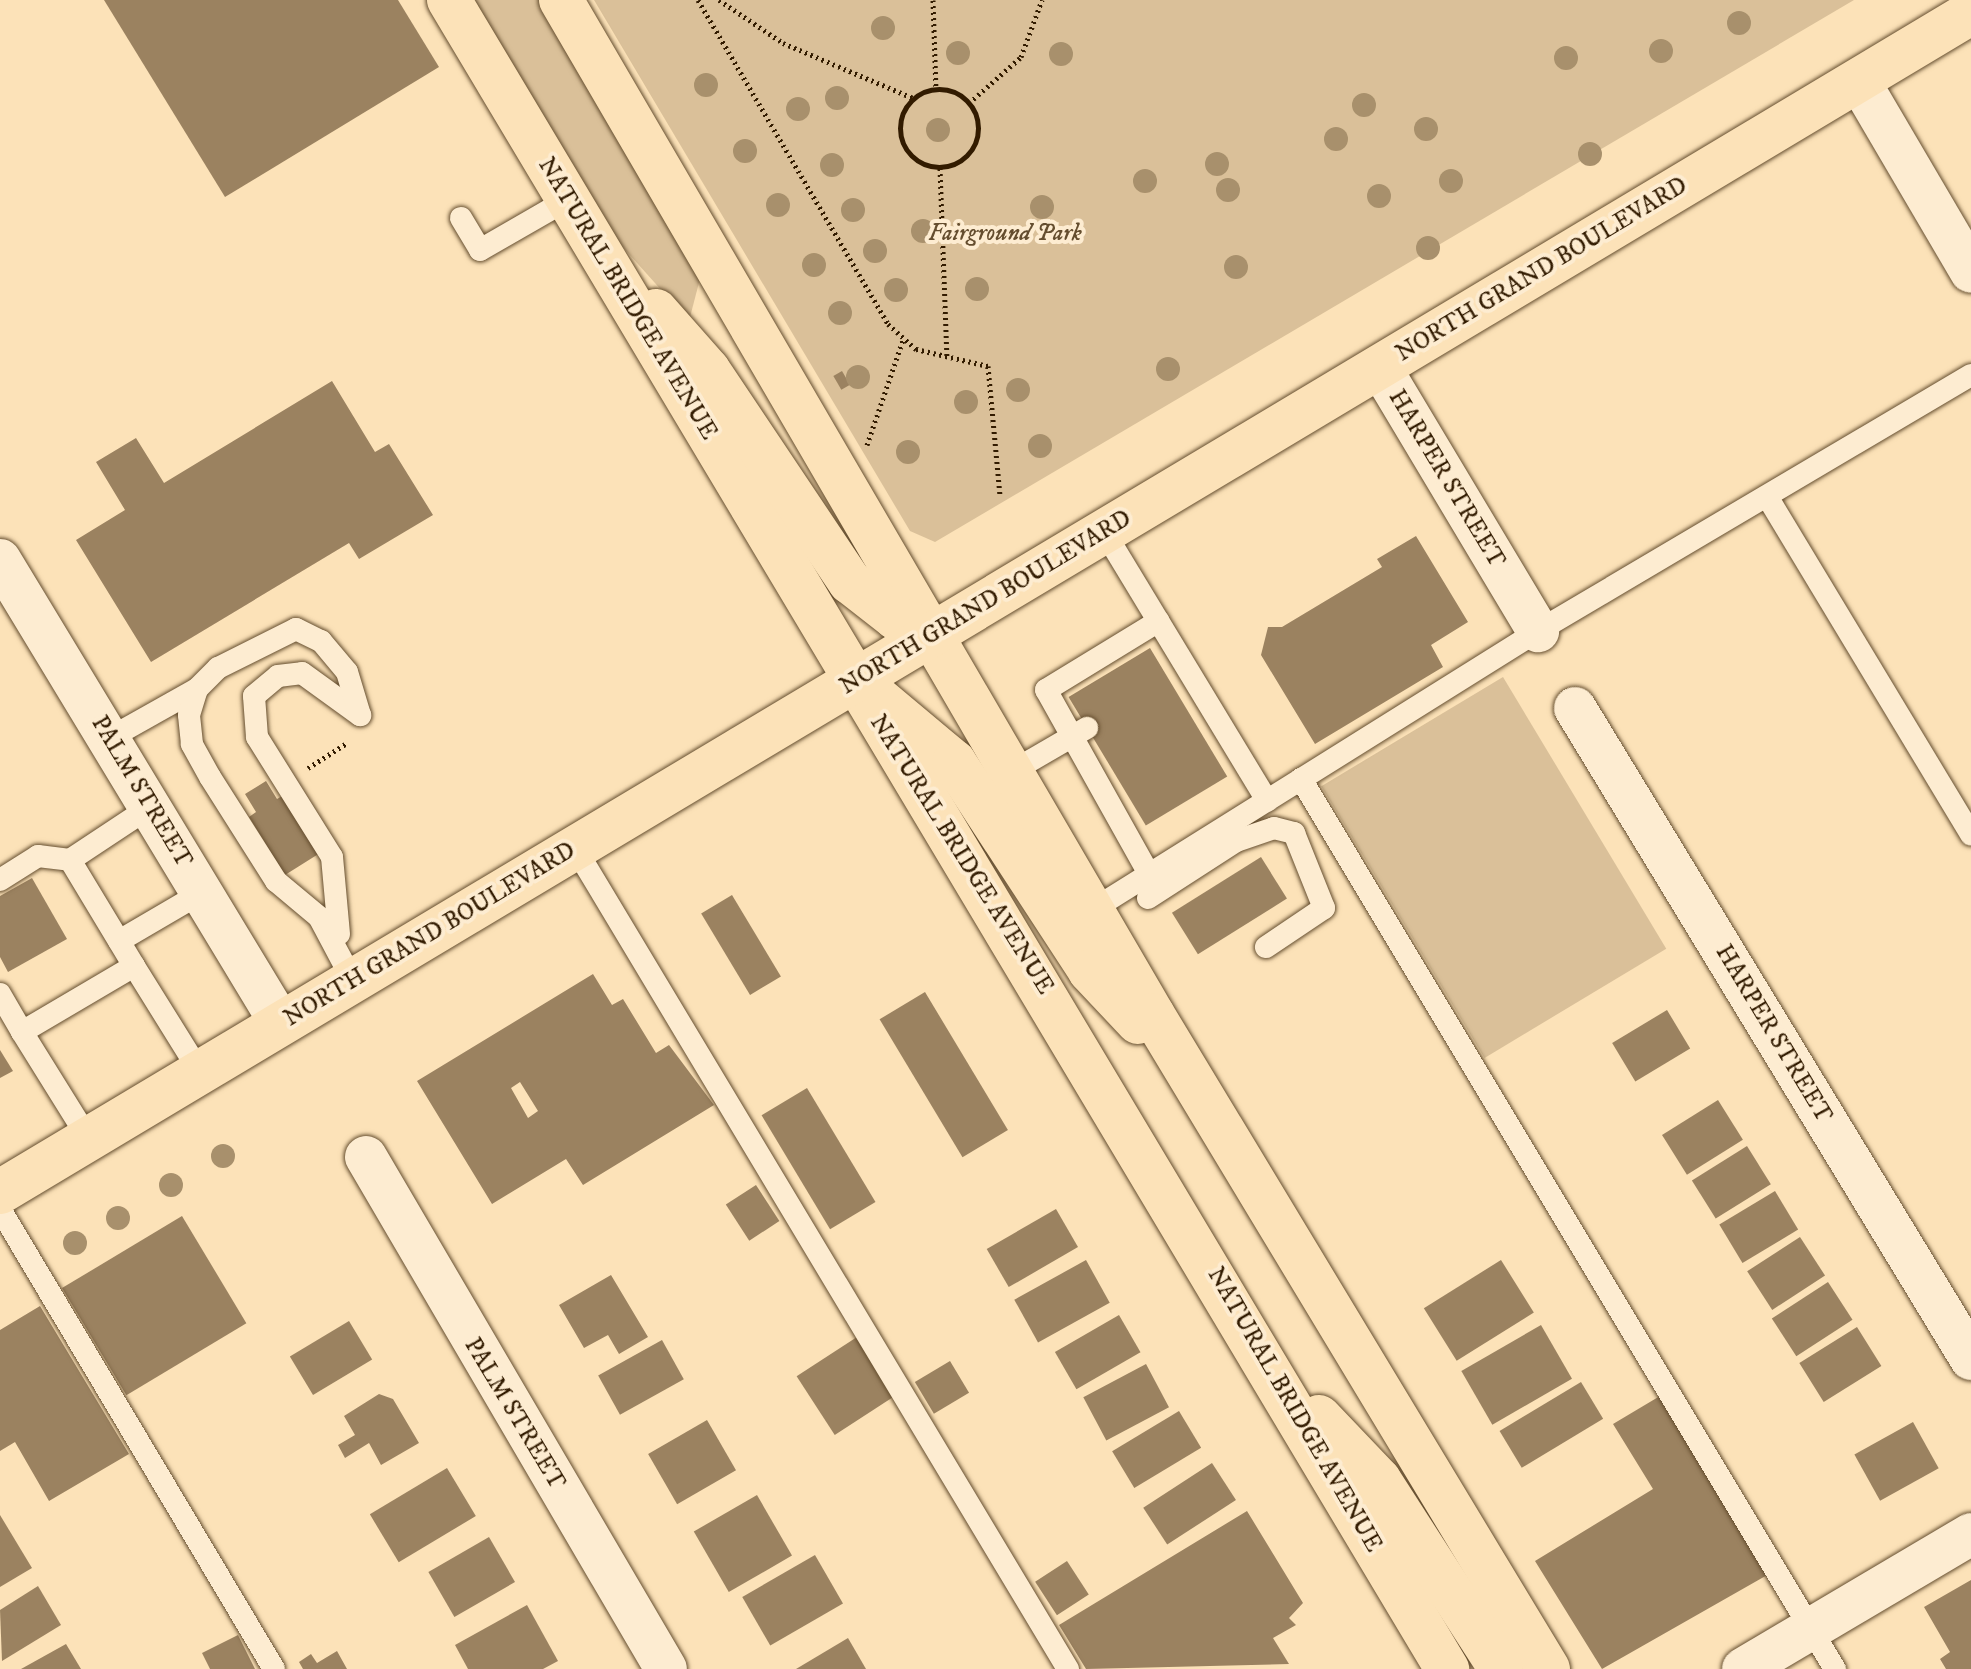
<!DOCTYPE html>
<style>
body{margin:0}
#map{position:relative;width:1971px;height:1669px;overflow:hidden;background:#fce2b8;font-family:"IM FELL DW Pica",serif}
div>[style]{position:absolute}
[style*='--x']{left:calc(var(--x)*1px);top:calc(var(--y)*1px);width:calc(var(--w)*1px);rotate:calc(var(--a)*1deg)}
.green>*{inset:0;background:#dac099;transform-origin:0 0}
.building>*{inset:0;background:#9b8260;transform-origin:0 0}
.path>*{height:5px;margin-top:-2.5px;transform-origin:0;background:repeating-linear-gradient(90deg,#321b00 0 2px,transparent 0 6px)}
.path>.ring{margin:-2.5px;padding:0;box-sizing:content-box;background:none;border:5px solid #321b00;border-radius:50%}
.roads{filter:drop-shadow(0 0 2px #644d2e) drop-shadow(0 0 2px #644d2e)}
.service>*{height:22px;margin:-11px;padding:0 11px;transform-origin:11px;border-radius:11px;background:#fdecd1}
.minor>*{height:42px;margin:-21px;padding:0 21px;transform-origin:21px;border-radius:21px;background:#fdecd1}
.primary>*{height:44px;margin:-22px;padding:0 22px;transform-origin:22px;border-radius:22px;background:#fce2b8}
.trees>*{width:24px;height:24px;margin:-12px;border-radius:50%;background:#a8906c}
span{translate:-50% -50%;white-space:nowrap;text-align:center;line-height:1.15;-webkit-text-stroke:8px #fdecd1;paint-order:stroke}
.park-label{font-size:24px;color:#644d2e;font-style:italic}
.street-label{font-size:24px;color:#321b00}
</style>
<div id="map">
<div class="green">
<div style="clip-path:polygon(469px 0,541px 0,702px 271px,689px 321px,603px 225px)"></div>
<div style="clip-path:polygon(594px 0,1854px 0,935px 542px,910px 531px)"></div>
<div style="left:1503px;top:677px;width:317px;height:212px;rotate:59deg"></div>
</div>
<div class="building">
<div style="clip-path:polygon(104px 0,398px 0,439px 67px,225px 197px)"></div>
<div style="left:842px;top:371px;width:16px;height:10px;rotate:60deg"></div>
<div style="clip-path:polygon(332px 381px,375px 452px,389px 444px,433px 515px,359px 559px,349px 543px,151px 662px,76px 540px,125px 510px,96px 462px,136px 438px,164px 483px)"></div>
<div style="clip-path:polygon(1416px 536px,1468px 622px,1431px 645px,1443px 667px,1315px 744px,1261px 655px,1268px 627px,1282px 627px,1382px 567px,1377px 559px)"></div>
<div style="left:1150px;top:648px;width:150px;height:95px;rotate:59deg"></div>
<div style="clip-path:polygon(266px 781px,277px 799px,284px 795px,320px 853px,285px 875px,249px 817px,256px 812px,245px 794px)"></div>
<div style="left:1261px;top:857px;width:49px;height:105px;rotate:58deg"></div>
<div style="clip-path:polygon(32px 878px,67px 939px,8px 972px,0 957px,0 896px)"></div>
<div style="left:732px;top:895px;width:95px;height:36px;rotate:59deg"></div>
<div style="clip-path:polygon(evenodd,593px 974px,612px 1005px,623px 999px,656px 1053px,669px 1045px,714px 1105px,583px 1185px,566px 1159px,492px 1204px,417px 1081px,593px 974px,520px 1082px,538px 1111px,528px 1118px,511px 1088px,520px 1082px)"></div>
<div style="left:925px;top:992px;width:161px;height:53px;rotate:59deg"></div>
<div style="left:1667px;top:1010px;width:45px;height:64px;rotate:59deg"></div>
<div style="clip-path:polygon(0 1050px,13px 1071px,0 1078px)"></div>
<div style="left:807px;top:1088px;width:133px;height:53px;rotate:59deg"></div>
<div style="left:1718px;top:1100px;width:47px;height:66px;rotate:58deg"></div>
<div style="left:1747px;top:1146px;width:45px;height:65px;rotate:58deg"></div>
<div style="left:756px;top:1185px;width:43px;height:36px;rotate:57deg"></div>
<div style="left:1775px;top:1191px;width:45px;height:65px;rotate:59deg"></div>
<div style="left:1056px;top:1209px;width:44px;height:80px;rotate:60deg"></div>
<div style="left:182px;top:1216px;width:125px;height:140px;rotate:59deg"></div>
<div style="left:1800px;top:1237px;width:46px;height:63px;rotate:57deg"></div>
<div style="left:1086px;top:1260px;width:49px;height:82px;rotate:61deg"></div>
<div style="left:1501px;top:1260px;width:62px;height:91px;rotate:58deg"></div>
<div style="clip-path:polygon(611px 1275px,648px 1337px,619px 1354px,608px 1335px,584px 1348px,559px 1305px)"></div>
<div style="left:1828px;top:1282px;width:45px;height:67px;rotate:57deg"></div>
<div style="clip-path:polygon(40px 1306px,129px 1454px,49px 1501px,15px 1442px,0 1451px,0 1330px)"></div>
<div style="left:1119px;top:1315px;width:43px;height:74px;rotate:60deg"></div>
<div style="left:349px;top:1321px;width:45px;height:69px;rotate:59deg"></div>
<div style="left:1541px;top:1325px;width:62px;height:92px;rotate:60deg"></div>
<div style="left:1857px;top:1327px;width:46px;height:68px;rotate:58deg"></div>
<div style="left:857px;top:1337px;width:70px;height:72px;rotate:57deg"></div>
<div style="left:662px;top:1340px;width:45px;height:73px;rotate:61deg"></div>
<div style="left:950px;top:1361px;width:37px;height:41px;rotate:59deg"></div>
<div style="left:1146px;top:1364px;width:49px;height:71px;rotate:62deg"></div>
<div style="left:1581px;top:1382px;width:43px;height:95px;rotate:59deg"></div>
<div style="clip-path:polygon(379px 1394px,393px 1399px,419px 1443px,381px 1465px,369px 1443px,345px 1458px,338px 1445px,355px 1435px,344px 1416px)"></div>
<div style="clip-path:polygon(1660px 1396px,1769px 1574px,1602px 1669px,1535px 1561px,1653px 1489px,1613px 1424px)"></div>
<div style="left:1179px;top:1411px;width:43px;height:78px;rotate:59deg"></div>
<div style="left:707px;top:1420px;width:58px;height:68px;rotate:60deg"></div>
<div style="left:1913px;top:1422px;width:53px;height:67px;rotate:61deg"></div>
<div style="left:1212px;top:1463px;width:44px;height:82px;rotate:57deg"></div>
<div style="left:447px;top:1468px;width:56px;height:90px;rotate:59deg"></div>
<div style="left:757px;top:1495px;width:70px;height:73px;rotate:60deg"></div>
<div style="clip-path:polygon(1247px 1511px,1303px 1603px,1289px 1618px,1296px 1625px,1273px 1638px,1289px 1664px,1086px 1669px,1059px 1625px)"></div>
<div style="clip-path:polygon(0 1515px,32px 1568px,0 1587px)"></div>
<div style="left:489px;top:1537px;width:52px;height:70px;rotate:60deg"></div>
<div style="left:815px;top:1555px;width:56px;height:84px;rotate:60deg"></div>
<div style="left:1067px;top:1561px;width:40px;height:38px;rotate:57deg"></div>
<div style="clip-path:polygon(1971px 1580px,1971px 1669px,1946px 1669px,1940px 1659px,1950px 1652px,1924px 1607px)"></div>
<div style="clip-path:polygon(38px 1586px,61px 1625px,2px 1661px,0 1610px)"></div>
<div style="clip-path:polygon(527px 1605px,558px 1661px,543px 1669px,468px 1669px,455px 1645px)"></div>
<div style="clip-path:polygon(238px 1635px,255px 1669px,210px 1669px,202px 1653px)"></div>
<div style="clip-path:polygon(848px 1638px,866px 1669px,796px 1669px)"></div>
<div style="clip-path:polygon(66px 1644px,81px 1669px,21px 1669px)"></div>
<div style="clip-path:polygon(337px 1651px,347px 1669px,303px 1669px,299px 1662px,311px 1654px,317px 1663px)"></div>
</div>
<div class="path">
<div style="--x:698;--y:0;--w:376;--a:59.6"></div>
<div style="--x:888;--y:324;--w:38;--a:42"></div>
<div style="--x:916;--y:349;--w:74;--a:13.3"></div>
<div style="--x:988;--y:366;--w:130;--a:84.7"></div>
<div style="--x:719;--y:0;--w:77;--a:33.9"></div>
<div style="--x:783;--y:43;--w:141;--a:22.9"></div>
<div style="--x:933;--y:0;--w:89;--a:88.1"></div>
<div class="ring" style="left:900px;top:89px;width:73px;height:73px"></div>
<div style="--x:969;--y:103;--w:69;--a:-41.5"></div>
<div style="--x:1021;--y:57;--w:61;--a:-69.8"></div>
<div style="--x:940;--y:168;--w:191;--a:87.9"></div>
<div style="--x:867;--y:445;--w:111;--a:-71.1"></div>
<div style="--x:308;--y:768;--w:46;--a:-32.7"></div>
</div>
<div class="roads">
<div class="service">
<div style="--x:461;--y:218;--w:37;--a:59"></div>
<div style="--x:480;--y:250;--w:100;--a:-29.9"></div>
<div style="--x:1768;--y:498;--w:393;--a:58.9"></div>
<div style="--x:1105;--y:533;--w:313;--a:58.8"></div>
<div style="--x:108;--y:739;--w:102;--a:-29.3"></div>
<div style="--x:1011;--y:772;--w:88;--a:-30.1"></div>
<div style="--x:1301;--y:779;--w:1038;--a:59.04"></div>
<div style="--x:575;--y:848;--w:958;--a:59.02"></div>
<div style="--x:1149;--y:874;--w:211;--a:-119.2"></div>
<div style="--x:1046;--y:690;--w:132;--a:-31.4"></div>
<div style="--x:0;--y:880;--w:45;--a:-32.3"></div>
<div style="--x:38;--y:856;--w:32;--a:7"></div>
<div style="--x:1148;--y:898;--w:105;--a:-32.9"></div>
<div style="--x:1236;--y:841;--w:40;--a:-18.9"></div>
<div style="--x:1274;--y:828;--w:21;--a:14"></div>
<div style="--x:1294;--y:833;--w:81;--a:68.2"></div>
<div style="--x:1324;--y:908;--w:70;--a:146.1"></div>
<div style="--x:1092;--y:910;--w:526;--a:-32.03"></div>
<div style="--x:1538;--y:631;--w:503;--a:-30.59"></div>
<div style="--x:339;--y:934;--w:77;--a:-95.2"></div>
<div style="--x:332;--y:857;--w:142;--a:-122"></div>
<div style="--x:257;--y:737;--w:41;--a:-94.2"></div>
<div style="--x:254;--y:696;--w:31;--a:-40"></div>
<div style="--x:278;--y:676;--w:24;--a:-7"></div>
<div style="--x:302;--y:673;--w:72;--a:35.9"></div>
<div style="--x:119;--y:941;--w:95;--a:-30.3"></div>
<div style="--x:134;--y:966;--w:125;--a:58.1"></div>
<div style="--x:353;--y:981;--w:72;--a:-118"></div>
<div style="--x:319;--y:917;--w:56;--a:-140.1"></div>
<div style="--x:276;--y:881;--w:123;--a:-122.4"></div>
<div style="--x:210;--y:777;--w:38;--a:-119"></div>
<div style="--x:192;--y:744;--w:29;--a:-96"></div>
<div style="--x:189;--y:715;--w:27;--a:-73"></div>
<div style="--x:197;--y:689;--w:30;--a:-45"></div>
<div style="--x:218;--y:668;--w:87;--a:-26.6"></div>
<div style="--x:296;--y:629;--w:28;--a:26"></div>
<div style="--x:321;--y:641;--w:40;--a:50"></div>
<div style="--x:347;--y:672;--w:45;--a:73.2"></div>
<div style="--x:0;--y:994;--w:44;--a:59.9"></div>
<div style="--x:88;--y:1138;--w:125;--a:-121.9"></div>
<div style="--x:22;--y:1032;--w:130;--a:-30.5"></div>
<div style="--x:134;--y:966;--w:124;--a:-121.1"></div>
<div style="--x:70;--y:860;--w:96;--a:-33.5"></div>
<div style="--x:0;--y:1209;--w:535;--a:59.22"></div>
</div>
<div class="minor">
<div style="--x:1859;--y:81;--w:221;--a:59.6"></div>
<div style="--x:1380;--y:367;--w:308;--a:59.1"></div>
<div style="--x:0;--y:560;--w:542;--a:58.8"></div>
<div style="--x:1575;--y:708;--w:762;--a:58.69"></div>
<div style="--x:366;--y:1157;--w:593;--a:59.63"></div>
<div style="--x:1743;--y:1669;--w:265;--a:-30.6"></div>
</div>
<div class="primary">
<div style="--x:449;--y:0;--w:1945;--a:59.12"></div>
<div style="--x:561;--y:0;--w:1175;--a:59.75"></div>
<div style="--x:1153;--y:1015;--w:764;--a:58.87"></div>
<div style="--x:656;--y:311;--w:79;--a:48.6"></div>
<div style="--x:708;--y:370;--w:255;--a:56.2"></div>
<div style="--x:850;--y:582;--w:58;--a:38"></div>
<div style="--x:896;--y:618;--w:41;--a:22.8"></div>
<div style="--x:869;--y:691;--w:111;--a:39.9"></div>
<div style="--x:954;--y:762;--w:249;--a:56.9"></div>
<div style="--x:1090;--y:971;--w:70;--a:46.7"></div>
<div style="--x:0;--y:1192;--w:2297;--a:-30.89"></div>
<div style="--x:1319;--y:1417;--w:87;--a:46.4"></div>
<div style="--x:1379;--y:1480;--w:225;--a:57.2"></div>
</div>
</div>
<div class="trees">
<div style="left:1739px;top:23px"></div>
<div style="left:883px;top:28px"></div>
<div style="left:1661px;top:51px"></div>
<div style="left:958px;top:53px"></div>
<div style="left:1061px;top:54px"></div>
<div style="left:1566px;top:58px"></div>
<div style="left:706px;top:85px"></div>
<div style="left:837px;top:98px"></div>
<div style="left:1364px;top:105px"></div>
<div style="left:798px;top:109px"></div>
<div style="left:1426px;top:129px"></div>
<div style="left:938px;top:130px"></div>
<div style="left:1336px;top:139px"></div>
<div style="left:745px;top:151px"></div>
<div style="left:1590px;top:154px"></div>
<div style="left:1217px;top:164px"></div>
<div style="left:832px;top:165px"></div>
<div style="left:1145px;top:181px"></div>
<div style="left:1451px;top:181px"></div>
<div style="left:1228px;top:190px"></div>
<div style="left:1379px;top:196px"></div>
<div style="left:778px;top:205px"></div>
<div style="left:1042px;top:207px"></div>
<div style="left:853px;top:210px"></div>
<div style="left:923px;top:231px"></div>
<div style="left:1428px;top:248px"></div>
<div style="left:875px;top:251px"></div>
<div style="left:814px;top:265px"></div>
<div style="left:1236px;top:267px"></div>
<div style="left:977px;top:289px"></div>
<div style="left:896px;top:290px"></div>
<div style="left:840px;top:313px"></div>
<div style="left:1168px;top:369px"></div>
<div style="left:858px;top:377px"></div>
<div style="left:1018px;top:390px"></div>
<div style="left:966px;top:402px"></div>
<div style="left:1040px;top:446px"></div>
<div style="left:908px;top:452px"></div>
<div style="left:223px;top:1156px"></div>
<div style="left:171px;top:1185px"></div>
<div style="left:118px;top:1218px"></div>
<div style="left:75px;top:1243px"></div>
</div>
<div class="park-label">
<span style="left:1005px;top:234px">Fairground Park</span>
</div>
<div class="street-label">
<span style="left:1542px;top:270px;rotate:-31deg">NORTH GRAND BOULEVARD</span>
<span style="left:627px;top:299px;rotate:59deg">NATURAL BRIDGE AVENUE</span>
<span style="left:1446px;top:479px;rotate:59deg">HARPER STREET</span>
<span style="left:986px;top:603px;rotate:-31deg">NORTH GRAND BOULEVARD</span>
<span style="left:141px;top:792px;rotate:59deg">PALM STREET</span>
<span style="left:961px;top:855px;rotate:58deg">NATURAL BRIDGE AVENUE</span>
<span style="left:430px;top:935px;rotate:-31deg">NORTH GRAND BOULEVARD</span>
<span style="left:1773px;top:1034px;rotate:59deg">HARPER STREET</span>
<span style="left:1294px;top:1410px;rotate:60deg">NATURAL BRIDGE AVENUE</span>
<span style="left:514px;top:1414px;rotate:59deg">PALM STREET</span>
</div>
</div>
